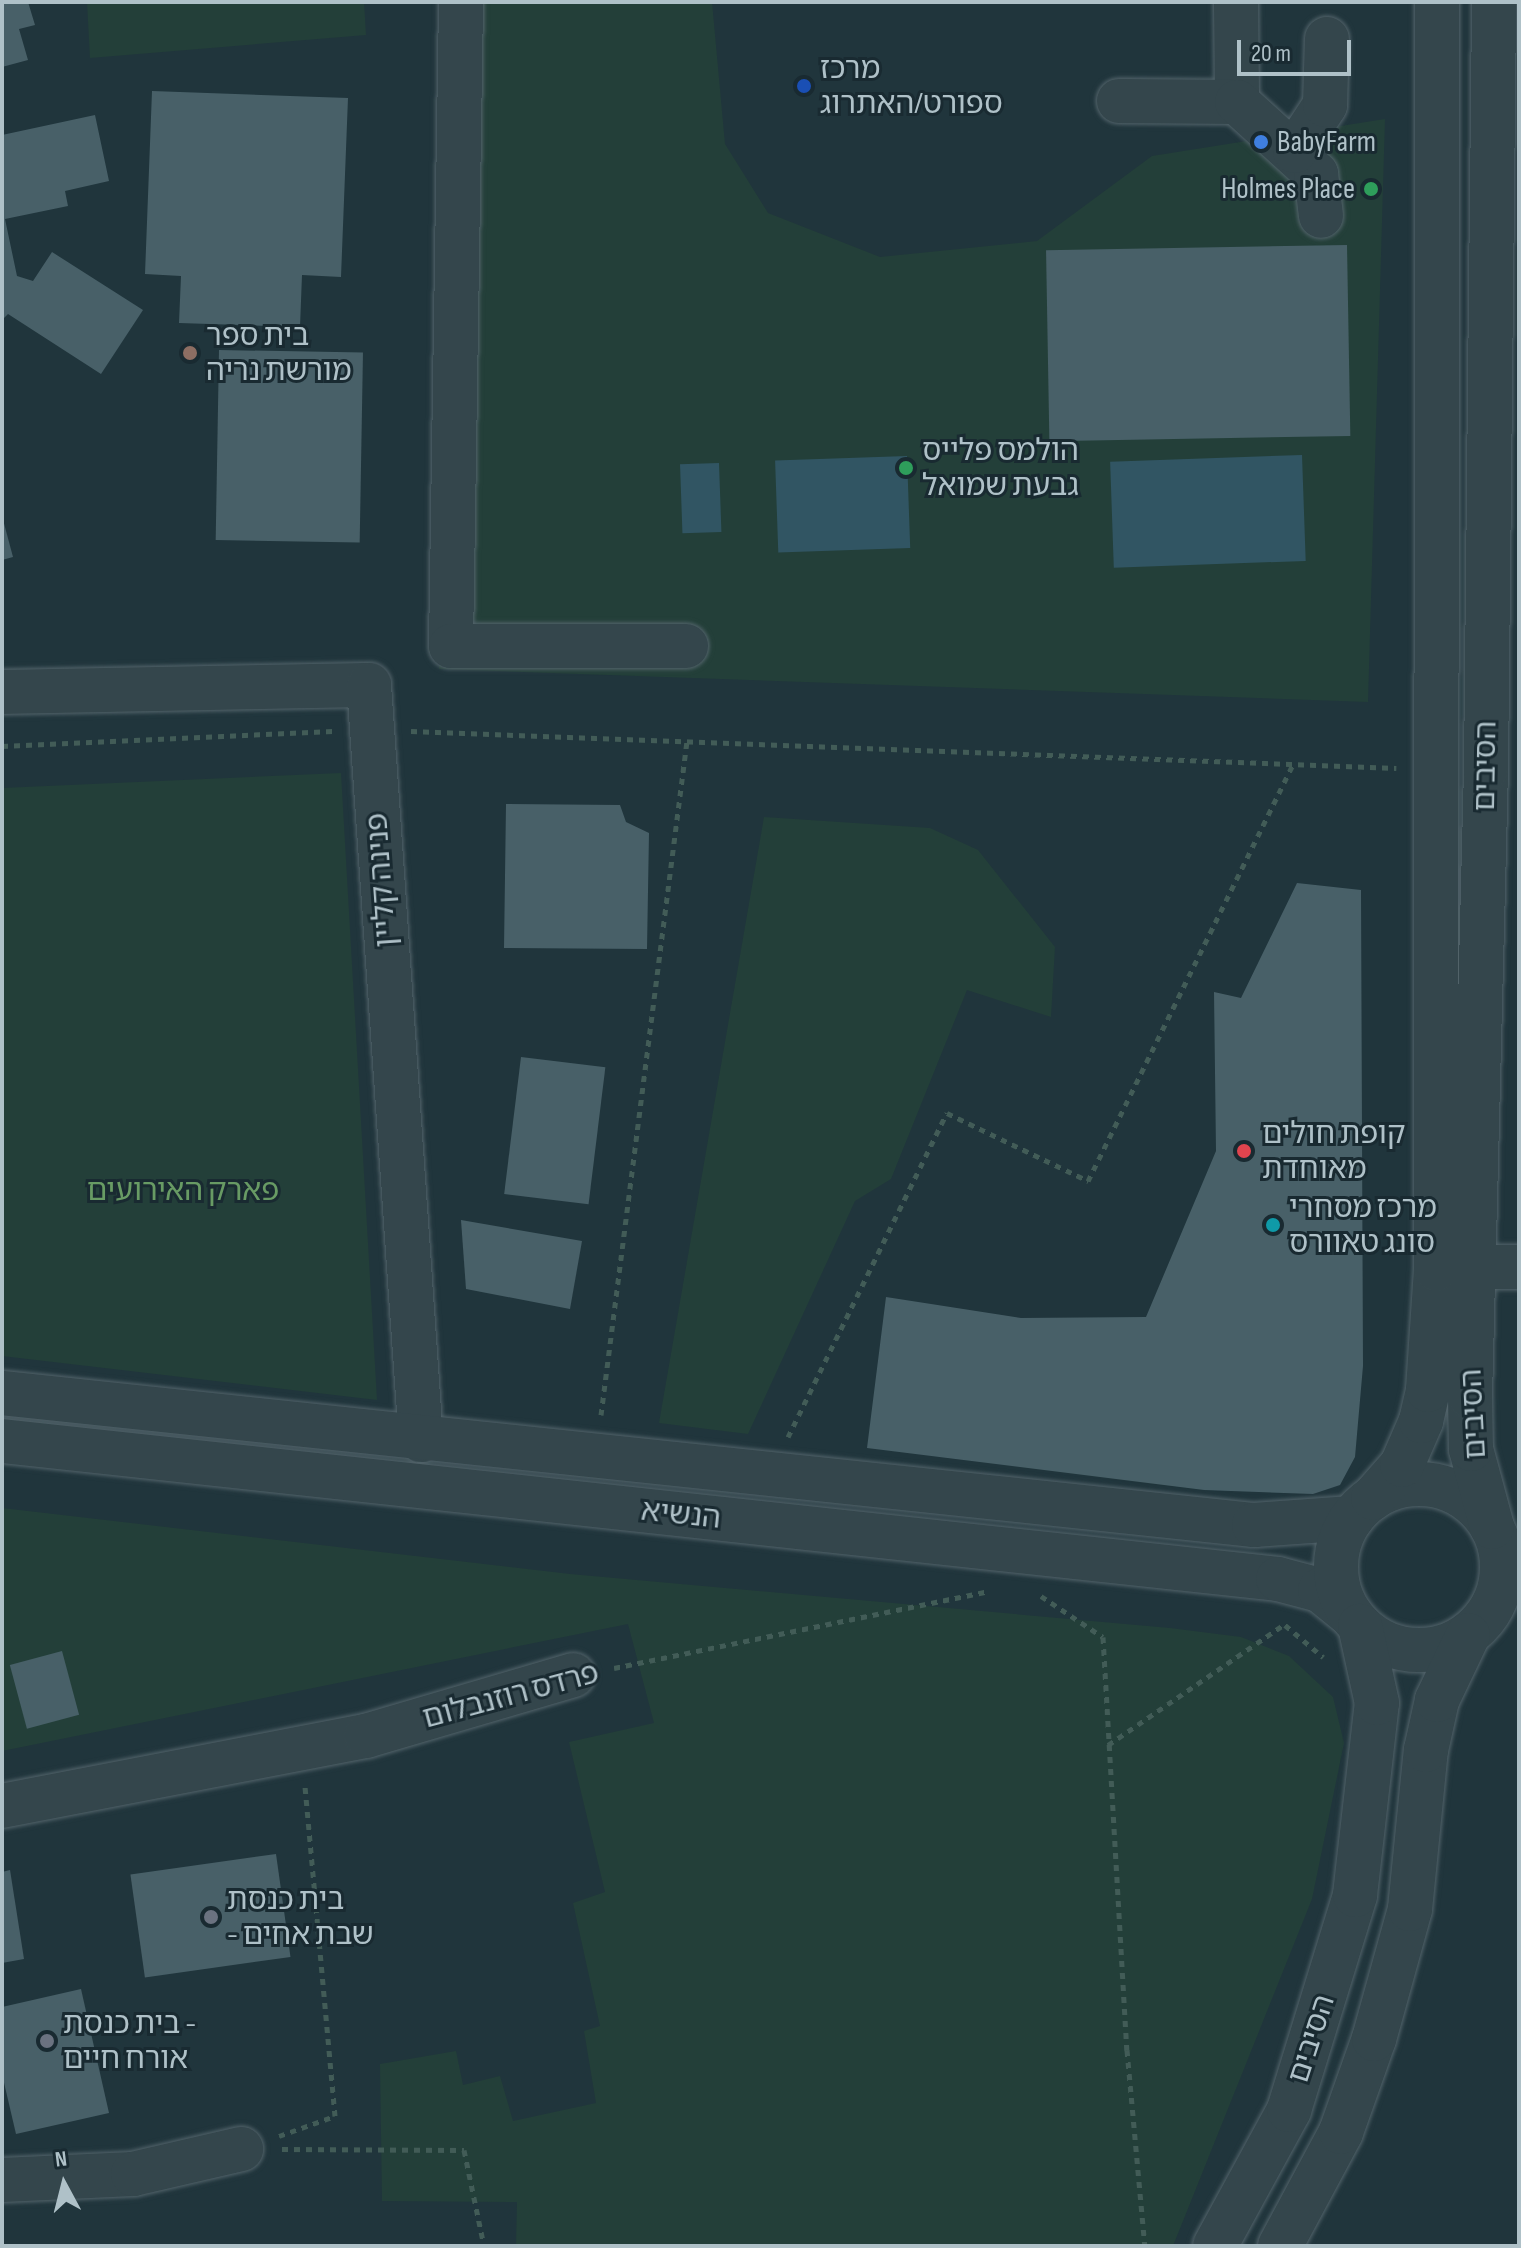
<!DOCTYPE html>
<meta charset="utf-8">
<style>
body{margin:0}
#map{position:relative;width:1521px;height:2248px;overflow:hidden;background:#20353c;font-family:"Sofia Sans Condensed","Noto Sans Hebrew",sans-serif}
div>[style]{position:absolute}
[style*='--x']{left:calc(var(--x)*1px);top:calc(var(--y)*1px);width:calc(var(--w)*1px);rotate:calc(var(--a)*1deg)}
.green>*{inset:0;background:#233f39}
.water>*{inset:0;background:#315563;transform-origin:0 0}
.building>*{inset:0;background:#486068;transform-origin:0 0}
.path>*{height:5px;margin-top:-2.5px;transform-origin:0;background:repeating-linear-gradient(90deg,#425c57 0 6px,transparent 0 12px)}
.roads{filter:drop-shadow(0 0 2px #52636a) drop-shadow(0 0 2px #52636a)}
.minor>*{height:44px;margin:-22px;padding:0 22px;transform-origin:22px;border-radius:22px;background:#34464c}
.minor>.ring{margin:-22px;padding:0;box-sizing:content-box;background:none;border:44px solid #34464c;border-radius:50%}
.dots>*{width:22px;height:22px;translate:-50% -50%;box-sizing:border-box;border:4px solid #192a31;border-radius:50%}
span{translate:-50% -50%;white-space:nowrap;text-align:center;line-height:1.15;-webkit-text-stroke:6px #192a31;paint-order:stroke}
.poi-label{font-size:30px;color:#afc1c8}
.left{translate:0 -50%;text-align:left}
.right{translate:-100% -50%;text-align:right}
.street-label{font-size:30px;color:#afc1c8}
.park-label{font-size:30px;color:#689b64}
.frame{position:absolute;inset:0;border:4px solid #afc1c8;pointer-events:none}
.north{position:absolute;left:24px;top:2144px;width:80px;height:80px;-webkit-text-stroke:6px #192a31;paint-order:stroke;rotate:353deg;font-size:22px;font-weight:700;line-height:32px;text-align:center;color:#afc1c8}
.north::after{content:'';display:block;margin:auto;width:28px;height:36px;background:#afc1c8;clip-path:polygon(50% 0,100% 100%,50% 72%,0 100%)}
.scale{position:absolute;left:1237px;top:40px;width:114px;height:36px;box-sizing:border-box;border:4px solid #afc1c8;border-top:0;padding-left:10px;font-size:24px;line-height:28px;white-space:nowrap;color:#afc1c8;-webkit-text-stroke:6px #192a31;paint-order:stroke}
</style>
<div id="map">
<div class="green">
<div style="clip-path:polygon(87px 2px,364px 2px,366px 35px,90px 58px)"></div>
<div style="clip-path:polygon(468px 2px,712px 2px,725px 144px,768px 213px,880px 257px,1037px 241px,1152px 156px,1385px 119px,1368px 702px,439px 669px,437px 268px)"></div>
<div style="clip-path:polygon(341px 773px,377px 1400px,2px 1356px,2px 788px)"></div>
<div style="clip-path:polygon(764px 817px,930px 828px,978px 850px,1055px 947px,1051px 1017px,967px 990px,891px 1179px,855px 1201px,748px 1434px,659px 1423px)"></div>
<div style="clip-path:polygon(2px 1508px,570px 1574px,1170px 1628px,1241px 1637px,1289px 1656px,1333px 1697px,1344px 1743px,1312px 1899px,1173px 2246px,516px 2246px,517px 2202px,382px 2201px,380px 2064px,456px 2051px,463px 2085px,500px 2076px,513px 2121px,596px 2103px,584px 2031px,600px 2026px,573px 1903px,605px 1892px,569px 1742px,654px 1723px,628px 1624px,2px 1751px)"></div>
</div>
<div class="water">
<div style="left:1302px;top:455px;width:106px;height:192px;rotate:88deg"></div>
<div style="left:907px;top:456px;width:92px;height:132px;rotate:88deg"></div>
<div style="left:719px;top:463px;width:69px;height:39px;rotate:88deg"></div>
</div>
<div class="building">
<div style="clip-path:polygon(2px 2px,28px 2px,35px 25px,19px 29px,28px 60px,2px 67px)"></div>
<div style="clip-path:polygon(152px 91px,348px 98px,341px 277px,302px 275px,300px 327px,179px 323px,181px 276px,145px 274px)"></div>
<div style="clip-path:polygon(95px 115px,109px 181px,65px 191px,68px 206px,5px 219px,17px 276px,33px 281px,52px 252px,143px 310px,101px 374px,8px 314px,2px 320px,2px 135px)"></div>
<div style="left:1347px;top:245px;width:191px;height:301px;rotate:89deg"></div>
<div style="left:219px;top:350px;width:144px;height:190px;rotate:1deg"></div>
<div style="clip-path:polygon(2px 516px,13px 557px,2px 560px)"></div>
<div style="clip-path:polygon(506px 804px,620px 805px,626px 822px,649px 833px,647px 949px,504px 948px)"></div>
<div style="clip-path:polygon(1297px 883px,1361px 890px,1363px 1366px,1355px 1457px,1340px 1485px,1313px 1494px,1204px 1490px,867px 1448px,886px 1297px,1021px 1318px,1146px 1317px,1216px 1151px,1214px 992px,1241px 998px)"></div>
<div style="left:521px;top:1057px;width:85px;height:138px;rotate:7deg"></div>
<div style="clip-path:polygon(461px 1220px,582px 1241px,570px 1309px,466px 1289px)"></div>
<div style="left:62px;top:1651px;width:66px;height:54px;rotate:75deg"></div>
<div style="left:276px;top:1854px;width:104px;height:147px;rotate:82deg"></div>
<div style="clip-path:polygon(10px 1870px,24px 1959px,2px 1963px,2px 1872px)"></div>
<div style="clip-path:polygon(81px 1989px,109px 2113px,16px 2134px,2px 2074px,2px 2007px)"></div>
</div>
<div class="path">
<div style="--x:411;--y:731;--w:986;--a:2.15"></div>
<div style="--x:2;--y:746;--w:331;--a:-2.6"></div>
<div style="--x:601;--y:1415;--w:679;--a:-82.73"></div>
<div style="--x:788;--y:1437;--w:361;--a:-63.9"></div>
<div style="--x:947;--y:1113;--w:157;--a:25.7"></div>
<div style="--x:1088;--y:1181;--w:464;--a:-63.8"></div>
<div style="--x:1041;--y:1596;--w:74;--a:33.5"></div>
<div style="--x:1103;--y:1637;--w:414;--a:86.7"></div>
<div style="--x:1127;--y:2050;--w:197;--a:84.8"></div>
<div style="--x:1285;--y:1625;--w:50;--a:40.1"></div>
<div style="--x:614;--y:1668;--w:382;--a:-11.6"></div>
<div style="--x:1108;--y:1745;--w:214;--a:-34.4"></div>
<div style="--x:279;--y:2136;--w:59;--a:-19.7"></div>
<div style="--x:335;--y:2116;--w:330;--a:-95.2"></div>
<div style="--x:282;--y:2149;--w:182;--a:0.3"></div>
<div style="--x:464;--y:2150;--w:98;--a:78.2"></div>
</div>
<div class="roads">
<div class="minor">
<div style="--x:461;--y:2;--w:644;--a:90.89"></div>
<div style="--x:451;--y:646;--w:235;--a:0"></div>
<div style="--x:1236;--y:2;--w:100;--a:89.4"></div>
<div style="--x:1119;--y:101;--w:118;--a:0.5"></div>
<div style="--x:1237;--y:102;--w:107;--a:42.3"></div>
<div style="--x:1316;--y:174;--w:42;--a:83.2"></div>
<div style="--x:1295;--y:151;--w:55;--a:-56.9"></div>
<div style="--x:1325;--y:105;--w:66;--a:-88.3"></div>
<div style="--x:2;--y:692;--w:367;--a:-1.1"></div>
<div style="--x:369;--y:685;--w:757;--a:86.06"></div>
<div style="--x:1474;--y:1267;--w:45;--a:0"></div>
<div style="--x:2;--y:1393;--w:1259;--a:6.02"></div>
<div style="--x:1254;--y:1525;--w:98;--a:-4.1"></div>
<div style="--x:2;--y:1441;--w:1283;--a:6.17"></div>
<div style="--x:1278;--y:1579;--w:43;--a:14.7"></div>
<div style="--x:1320;--y:1590;--w:40;--a:39"></div>
<div class="ring" style="left:1336px;top:1484px;width:122px;height:122px"></div>
<div style="--x:1373;--y:1498;--w:44;--a:-48.7"></div>
<div style="--x:1402;--y:1465;--w:48;--a:-66.6"></div>
<div style="--x:1421;--y:1421;--w:32;--a:-77"></div>
<div style="--x:1428;--y:1390;--w:121;--a:-86.2"></div>
<div style="--x:1436;--y:1269;--w:1267;--a:-89.95"></div>
<div style="--x:1492;--y:1527;--w:81;--a:-105.1"></div>
<div style="--x:1471;--y:1449;--w:52;--a:-91.1"></div>
<div style="--x:1470;--y:1397;--w:627;--a:-88.54"></div>
<div style="--x:1486;--y:770;--w:768;--a:-89.4"></div>
<div style="--x:2;--y:1806;--w:371;--a:-10.9"></div>
<div style="--x:366;--y:1736;--w:216;--a:-16.4"></div>
<div style="--x:2;--y:2180;--w:131;--a:-2.6"></div>
<div style="--x:133;--y:2174;--w:111;--a:-13"></div>
<div style="--x:1215;--y:2246;--w:155;--a:-61.4"></div>
<div style="--x:1289;--y:2110;--w:225;--a:-72.9"></div>
<div style="--x:1355;--y:1895;--w:193;--a:-83.5"></div>
<div style="--x:1377;--y:1703;--w:79;--a:-102.4"></div>
<div style="--x:1280;--y:2246;--w:129;--a:-61.8"></div>
<div style="--x:1341;--y:2132;--w:99;--a:-70.5"></div>
<div style="--x:1374;--y:2039;--w:135;--a:-74.5"></div>
<div style="--x:1410;--y:1909;--w:160;--a:-84.3"></div>
<div style="--x:1426;--y:1750;--w:51;--a:-77.6"></div>
<div style="--x:1437;--y:1700;--w:72;--a:-64.5"></div>
</div>
</div>
<div class="dots">
<div style="left:804px;top:86px;background:#1a4fb4"></div>
<div style="left:1261px;top:142px;background:#3f7fe0"></div>
<div style="left:1371px;top:189px;background:#2e9e5b"></div>
<div style="left:190px;top:353px;background:#8d6e63"></div>
<div style="left:906px;top:468px;background:#2e9e5b"></div>
<div style="left:1244px;top:1151px;background:#e0444e"></div>
<div style="left:1273px;top:1225px;background:#0f9aa8"></div>
<div style="left:211px;top:1917px;background:#6b7280"></div>
<div style="left:47px;top:2041px;background:#6b7280"></div>
</div>
<div class="poi-label">
<span class="left" style="left:820px;top:86px">מרכז<br>ספורט/האתרוג</span>
<span class="left" style="left:1277px;top:142px">BabyFarm</span>
<span class="right" style="left:1355px;top:189px">Holmes Place</span>
<span class="left" style="left:206px;top:353px">בית ספר<br>מורשת נריה</span>
<span class="left" style="left:922px;top:468px">הולמס פלייס<br>גבעת שמואל</span>
<span class="left" style="left:1262px;top:1151px">קופת חולים<br>מאוחדת</span>
<span class="left" style="left:1289px;top:1225px">מרכז מסחרי<br>סונג טאוורס</span>
<span class="left" style="left:227px;top:1917px">בית כנסת<br>- שבת אחים</span>
<span class="left" style="left:63px;top:2041px">בית כנסת -<br>אורח חיים</span>
</div>
<div class="street-label">
<span style="left:1486px;top:766px;rotate:-89deg">הסיבים</span>
<span style="left:382px;top:880px;rotate:-94deg">פנינה קליין</span>
<span style="left:1474px;top:1414px;rotate:-93deg">הסיבים</span>
<span style="left:681px;top:1515px;rotate:6deg">הנשיא</span>
<span style="left:511px;top:1696px;rotate:-15deg">פרדס רוזנבלום</span>
<span style="left:1312px;top:2039px;rotate:-72deg">הסיבים</span>
</div>
<div class="park-label">
<span style="left:183px;top:1191px">פארק האירועים</span>
</div>
<div class="frame"></div>
<div class="north">N</div>
<div class="scale">20 m</div>
</div>
